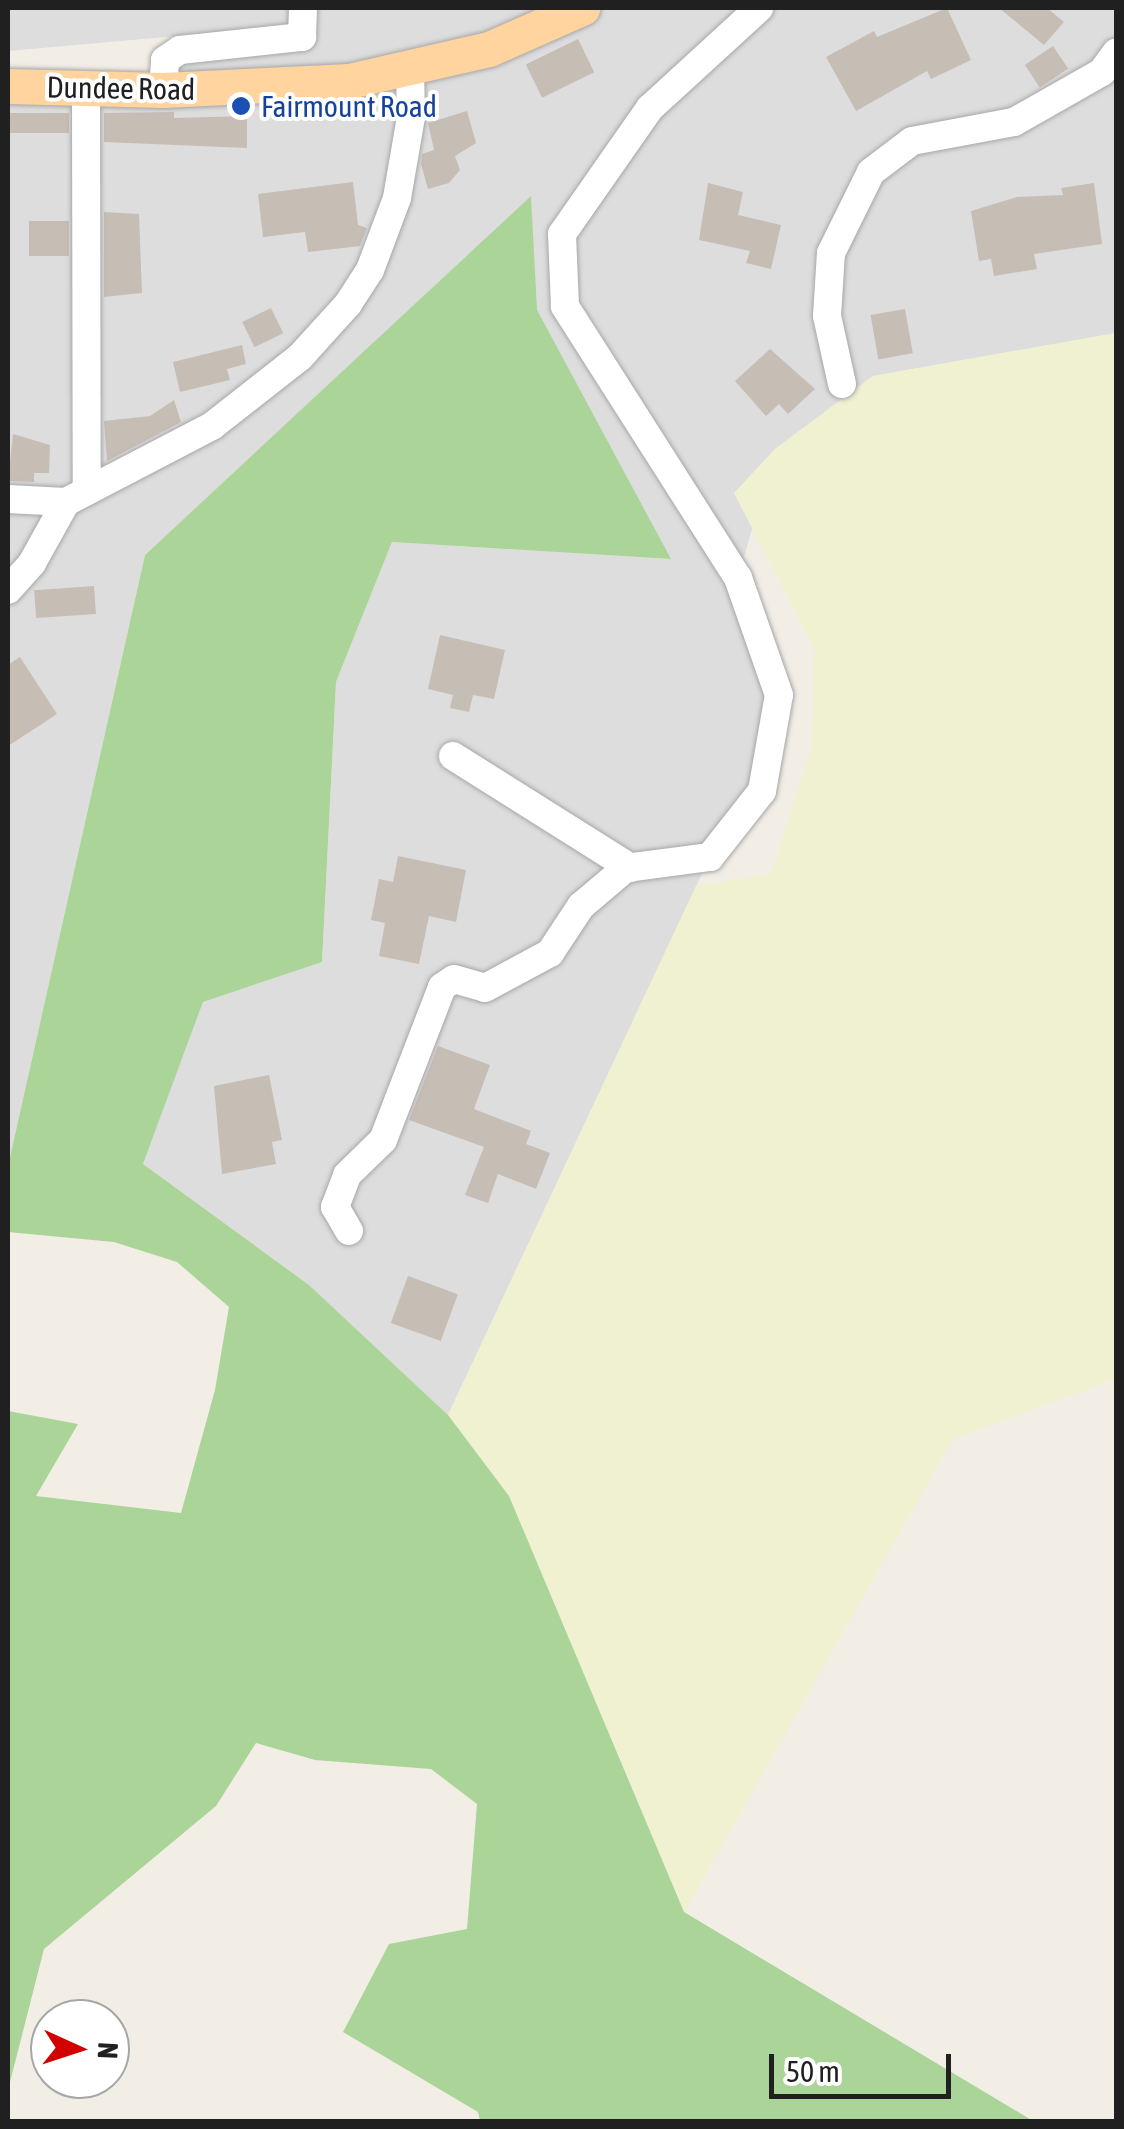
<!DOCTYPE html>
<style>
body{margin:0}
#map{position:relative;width:1124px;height:2129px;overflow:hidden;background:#f2eee6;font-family:"Asap Condensed",sans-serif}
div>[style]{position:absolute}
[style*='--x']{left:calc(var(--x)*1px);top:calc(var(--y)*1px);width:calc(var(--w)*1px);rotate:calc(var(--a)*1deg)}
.residential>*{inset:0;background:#dedddd}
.farmland>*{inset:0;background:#eff1d0}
.forest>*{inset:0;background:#aad498}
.building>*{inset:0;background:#c6bdb5;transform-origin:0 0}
.roads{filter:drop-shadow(0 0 2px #a7a7a7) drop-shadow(0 0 2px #a7a7a7)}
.minor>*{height:28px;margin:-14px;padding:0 14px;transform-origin:14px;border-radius:14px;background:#fff}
.major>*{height:35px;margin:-17.5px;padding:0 17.5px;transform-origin:17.5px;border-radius:17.5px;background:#ffd49e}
.dots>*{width:28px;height:28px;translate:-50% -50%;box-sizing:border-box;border:5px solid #fff;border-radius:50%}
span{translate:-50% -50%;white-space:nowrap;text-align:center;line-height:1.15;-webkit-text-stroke:8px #fff;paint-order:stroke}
.street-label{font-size:30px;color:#202020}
.transit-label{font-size:30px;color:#164399}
.left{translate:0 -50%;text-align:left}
.frame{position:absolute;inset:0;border:10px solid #202020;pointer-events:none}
.north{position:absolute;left:30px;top:1999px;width:100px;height:100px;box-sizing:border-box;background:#fff;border:2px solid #a6a6a6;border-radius:50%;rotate:93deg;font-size:28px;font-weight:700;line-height:40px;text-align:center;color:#202020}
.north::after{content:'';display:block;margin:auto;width:35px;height:45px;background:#d10001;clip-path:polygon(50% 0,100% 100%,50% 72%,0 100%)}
.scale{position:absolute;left:769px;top:2054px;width:182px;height:45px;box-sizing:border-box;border:5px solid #202020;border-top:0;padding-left:12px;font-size:30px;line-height:35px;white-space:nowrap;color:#202020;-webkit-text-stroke:8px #fff;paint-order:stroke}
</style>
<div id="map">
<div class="residential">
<div style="clip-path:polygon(8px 8px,289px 8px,291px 26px,8px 51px)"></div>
<div style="clip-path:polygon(303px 8px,1116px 8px,1116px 333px,873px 376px,775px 449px,738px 578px,779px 695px,762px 791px,710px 857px,448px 1415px,309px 1285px,143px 1164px,203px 1002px,322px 962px,336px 682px,392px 542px,670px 559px,536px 310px,531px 197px,145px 555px,8px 1166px,8px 86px,162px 90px,165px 60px,302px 37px)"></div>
</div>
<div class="farmland">
<div style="clip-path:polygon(1116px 333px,1116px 1379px,953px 1439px,684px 1912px,509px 1496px,448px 1415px,696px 886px,771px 874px,812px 746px,814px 649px,734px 493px,775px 449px,873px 376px)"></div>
</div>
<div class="forest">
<div style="clip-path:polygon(531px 196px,537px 310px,671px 559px,392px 542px,336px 682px,322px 962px,203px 1002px,143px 1164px,309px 1285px,448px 1415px,509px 1496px,684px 1912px,1033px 2121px,480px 2121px,478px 2112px,343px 2032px,389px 1944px,467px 1929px,477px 1804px,431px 1769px,315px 1760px,256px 1743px,216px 1806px,44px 1949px,8px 2090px,8px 1411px,78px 1424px,36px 1496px,181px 1513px,215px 1390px,229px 1307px,177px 1262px,114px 1242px,8px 1232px,8px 1166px,145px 555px)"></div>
</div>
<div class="building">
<div style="clip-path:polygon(947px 8px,971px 60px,931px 79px,927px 71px,856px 111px,826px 57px,874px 31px,877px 37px)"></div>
<div style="clip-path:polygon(999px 8px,1047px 8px,1064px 22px,1044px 45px)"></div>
<div style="left:578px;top:39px;width:37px;height:58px;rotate:64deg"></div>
<div style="left:1053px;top:46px;width:27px;height:34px;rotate:56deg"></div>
<div style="clip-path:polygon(467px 111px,476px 143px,455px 156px,460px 170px,449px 183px,428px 189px,421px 164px,422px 154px,434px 150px,428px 123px)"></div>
<div style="clip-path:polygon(174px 112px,174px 118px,247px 116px,247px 148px,104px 142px,104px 113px)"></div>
<div style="left:8px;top:113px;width:61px;height:20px"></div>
<div style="clip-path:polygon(353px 182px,358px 225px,367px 228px,360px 246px,308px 252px,305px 232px,263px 237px,258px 194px)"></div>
<div style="clip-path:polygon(708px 183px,743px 192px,738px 215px,781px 225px,771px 269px,746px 263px,750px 251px,699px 240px)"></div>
<div style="clip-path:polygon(1094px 183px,1102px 244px,1034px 254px,1037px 269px,994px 276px,991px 259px,979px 261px,971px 211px,1017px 197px,1063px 195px,1061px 188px)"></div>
<div style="clip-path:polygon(104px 212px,139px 214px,142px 293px,104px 297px)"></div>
<div style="left:29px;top:221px;width:40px;height:35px"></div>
<div style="left:271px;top:308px;width:28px;height:32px;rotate:64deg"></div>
<div style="left:905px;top:309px;width:45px;height:35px;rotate:80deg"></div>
<div style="clip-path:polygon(242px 345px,246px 364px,227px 369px,230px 380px,180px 392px,173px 362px)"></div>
<div style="clip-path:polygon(770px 349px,815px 389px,788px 414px,779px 404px,766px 416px,735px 381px)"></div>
<div style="clip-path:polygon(174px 400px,181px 422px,107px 461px,104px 421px,150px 416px)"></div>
<div style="clip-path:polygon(13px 434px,50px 445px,49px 473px,34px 473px,34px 482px,8px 481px)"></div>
<div style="left:94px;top:586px;width:28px;height:60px;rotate:86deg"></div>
<div style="clip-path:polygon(440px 635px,505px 650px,494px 699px,473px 695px,469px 712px,450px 708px,453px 695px,428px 689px)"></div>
<div style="clip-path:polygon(20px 657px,57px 714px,8px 746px,8px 665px)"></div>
<div style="clip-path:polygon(398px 856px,466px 870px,456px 922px,429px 916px,419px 964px,379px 956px,385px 923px,371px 920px,379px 879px,393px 882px)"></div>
<div style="clip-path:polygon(438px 1046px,490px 1065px,474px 1109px,531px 1131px,526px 1144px,550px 1153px,536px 1189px,498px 1174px,488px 1203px,465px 1195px,484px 1147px,409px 1120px)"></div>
<div style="clip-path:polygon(269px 1075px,282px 1140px,272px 1142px,276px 1164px,222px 1174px,214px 1086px)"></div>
<div style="left:408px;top:1276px;width:53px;height:50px;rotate:20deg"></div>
</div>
<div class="roads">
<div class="minor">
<div style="--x:86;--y:88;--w:403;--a:89.9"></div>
<div style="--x:163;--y:90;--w:30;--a:-86"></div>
<div style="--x:165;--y:60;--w:18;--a:-34"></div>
<div style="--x:180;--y:50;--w:123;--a:-6.1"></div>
<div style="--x:302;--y:37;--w:29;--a:-88"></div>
<div style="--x:842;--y:384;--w:70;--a:-102.4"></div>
<div style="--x:827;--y:316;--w:63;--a:-86.4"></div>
<div style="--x:831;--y:253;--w:90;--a:-63.7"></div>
<div style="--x:871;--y:172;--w:51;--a:-37.1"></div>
<div style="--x:912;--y:141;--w:104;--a:-10.6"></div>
<div style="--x:1014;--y:122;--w:101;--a:-29.6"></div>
<div style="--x:1102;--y:72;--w:24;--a:-54"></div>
<div style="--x:8;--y:499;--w:58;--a:3"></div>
<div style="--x:8;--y:590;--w:36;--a:-48"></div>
<div style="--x:32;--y:563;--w:70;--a:-60.9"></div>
<div style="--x:66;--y:502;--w:165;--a:-27.5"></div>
<div style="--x:212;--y:426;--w:112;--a:-38.1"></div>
<div style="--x:300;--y:357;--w:72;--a:-47.8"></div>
<div style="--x:348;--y:304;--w:40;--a:-57.1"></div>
<div style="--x:370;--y:270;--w:77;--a:-69.4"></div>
<div style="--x:397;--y:198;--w:82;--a:-80.2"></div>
<div style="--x:411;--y:117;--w:47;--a:-91.2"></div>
<div style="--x:453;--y:756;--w:210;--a:32.2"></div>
<div style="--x:349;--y:1231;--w:28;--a:-120"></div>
<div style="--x:335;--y:1207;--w:34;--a:-69"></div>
<div style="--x:347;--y:1175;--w:50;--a:-44.2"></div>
<div style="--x:383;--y:1140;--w:164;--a:-68.9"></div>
<div style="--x:442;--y:987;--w:14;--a:-34"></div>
<div style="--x:454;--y:979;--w:32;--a:16"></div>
<div style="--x:485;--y:988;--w:74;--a:-28.3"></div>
<div style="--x:550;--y:953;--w:56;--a:-56.6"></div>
<div style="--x:581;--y:906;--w:59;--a:-40.2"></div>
<div style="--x:626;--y:868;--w:85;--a:-7.5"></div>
<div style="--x:710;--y:857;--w:84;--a:-51.8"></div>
<div style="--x:762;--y:791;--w:97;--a:-80"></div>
<div style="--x:779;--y:695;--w:124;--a:-109.3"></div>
<div style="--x:738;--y:578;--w:322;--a:-122.5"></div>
<div style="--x:565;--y:306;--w:72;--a:-92.4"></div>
<div style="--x:562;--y:234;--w:154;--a:-55.1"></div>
<div style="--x:650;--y:108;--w:148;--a:-42.5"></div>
</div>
<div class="major">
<div style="--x:8;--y:86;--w:155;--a:1.5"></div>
<div style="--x:163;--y:90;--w:186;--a:-2.8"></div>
<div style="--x:349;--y:81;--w:144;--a:-12.9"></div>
<div style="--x:489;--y:49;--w:102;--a:-23.8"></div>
</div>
</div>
<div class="dots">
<div style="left:241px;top:106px;background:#1a4fb4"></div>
</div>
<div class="street-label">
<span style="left:121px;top:88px;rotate:1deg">Dundee Road</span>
</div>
<div class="transit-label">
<span class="left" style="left:261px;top:106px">Fairmount Road</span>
</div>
<div class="frame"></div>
<div class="north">N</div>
<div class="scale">50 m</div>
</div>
